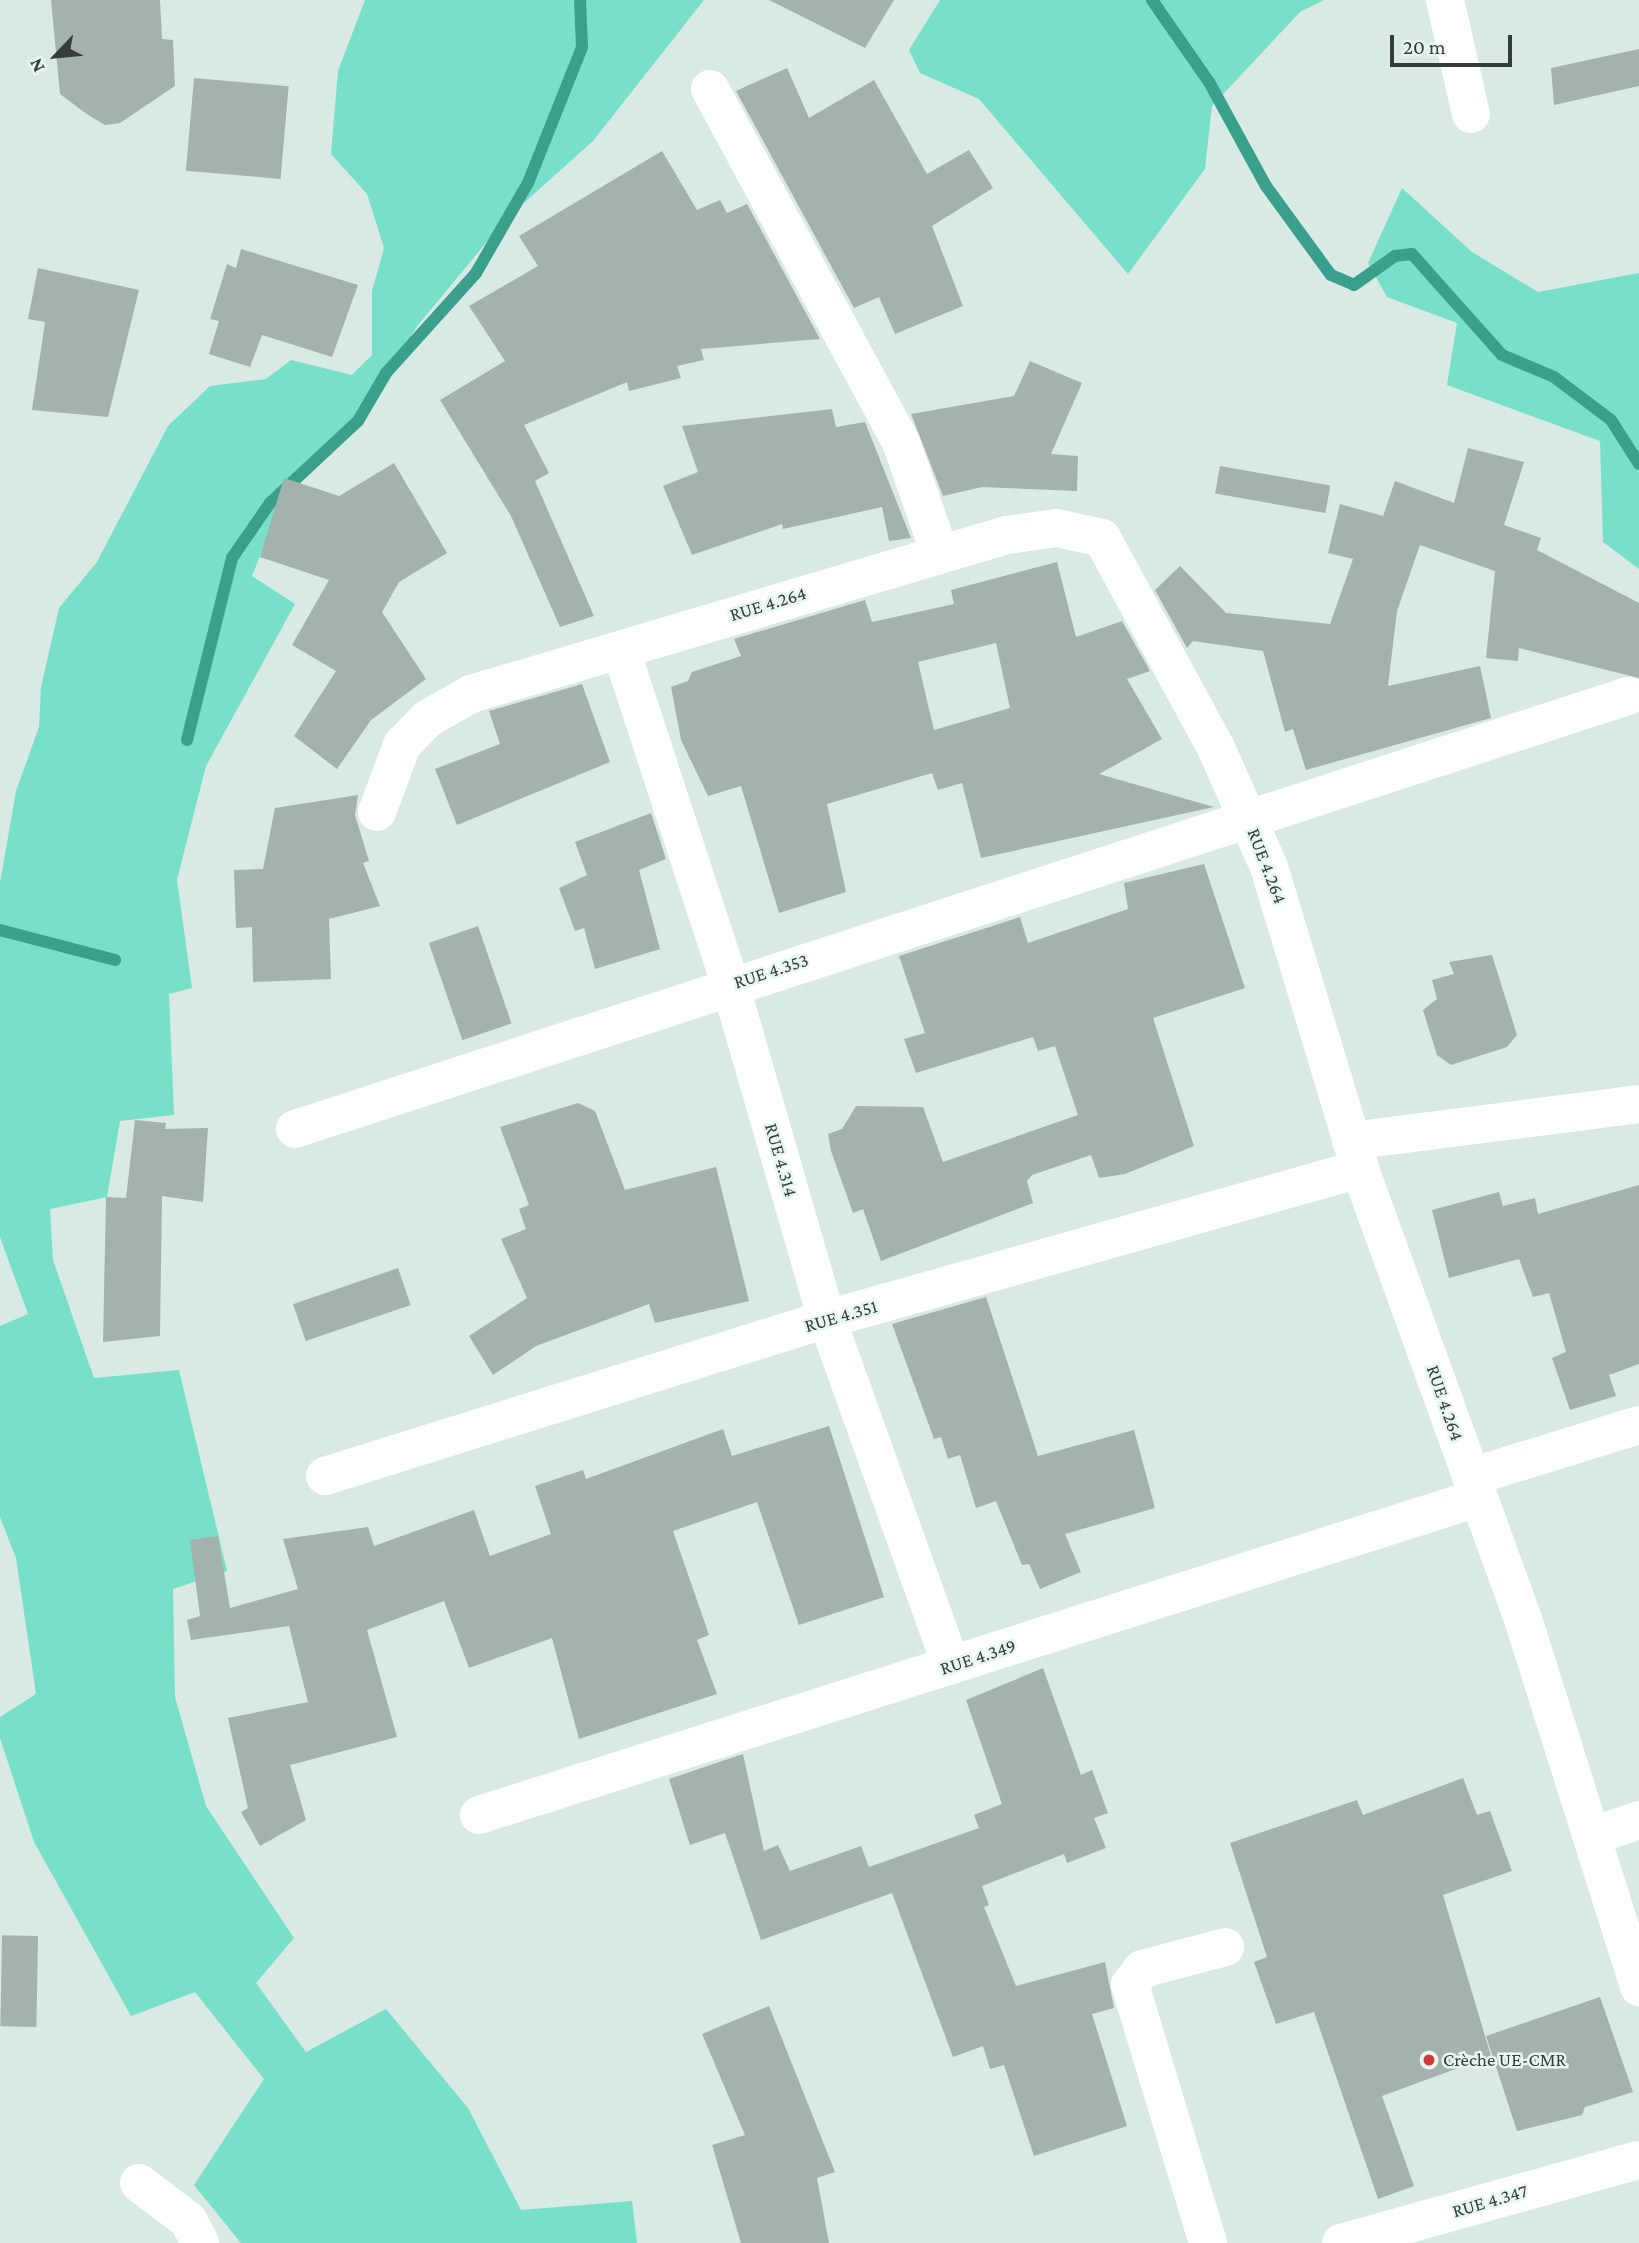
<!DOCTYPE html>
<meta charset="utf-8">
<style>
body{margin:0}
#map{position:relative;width:1639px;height:2243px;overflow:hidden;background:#d9e9e4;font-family:"Crimson Pro",serif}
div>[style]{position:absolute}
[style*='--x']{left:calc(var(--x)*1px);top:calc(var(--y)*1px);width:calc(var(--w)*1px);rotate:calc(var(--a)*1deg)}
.green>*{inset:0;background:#78e0c8}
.stream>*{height:12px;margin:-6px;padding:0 6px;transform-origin:6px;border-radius:6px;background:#3aa08c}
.building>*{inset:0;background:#a4b2ae;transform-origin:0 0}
.minor>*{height:38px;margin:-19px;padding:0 19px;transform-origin:19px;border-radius:19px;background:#fff}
.dots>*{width:19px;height:19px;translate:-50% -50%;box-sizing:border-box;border:4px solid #e7f6f2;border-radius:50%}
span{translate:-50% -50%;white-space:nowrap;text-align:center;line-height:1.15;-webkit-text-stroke:5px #e7f6f2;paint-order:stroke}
.street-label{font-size:19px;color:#363c3a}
.poi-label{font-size:19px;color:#363c3a}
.left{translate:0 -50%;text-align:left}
.north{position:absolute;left:21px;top:21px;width:70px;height:70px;-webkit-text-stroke:5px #e7f6f2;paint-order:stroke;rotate:244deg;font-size:19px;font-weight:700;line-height:28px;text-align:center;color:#363c3a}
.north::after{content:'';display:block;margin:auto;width:24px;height:32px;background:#363c3a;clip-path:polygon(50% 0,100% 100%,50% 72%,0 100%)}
.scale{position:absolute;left:1390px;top:35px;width:122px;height:32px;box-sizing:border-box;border:4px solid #363c3a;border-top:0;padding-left:9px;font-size:21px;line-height:24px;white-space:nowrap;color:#363c3a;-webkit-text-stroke:5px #e7f6f2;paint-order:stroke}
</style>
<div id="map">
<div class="green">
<div style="clip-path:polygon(365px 0,704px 0,593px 141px,505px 220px,418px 325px,358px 421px,288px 487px,252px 576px,295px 604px,206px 766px,177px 880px,192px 988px,169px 994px,174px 1115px,120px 1121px,107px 1197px,50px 1209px,53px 1260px,94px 1378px,179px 1370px,227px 1571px,173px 1589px,175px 1697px,206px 1806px,294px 1938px,256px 1983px,306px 2052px,386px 2009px,468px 2108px,521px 2210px,632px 2201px,637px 2243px,241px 2243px,194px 2185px,264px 2079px,195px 1992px,131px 2016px,34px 1842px,0 1738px,0 1717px,36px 1694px,16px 1558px,0 1517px,0 1326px,28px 1314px,0 1237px,0 883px,16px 791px,39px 727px,41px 687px,59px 608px,97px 562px,168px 426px,210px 386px,266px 379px,291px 360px,352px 375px,372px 355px,372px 291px,384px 248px,367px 194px,331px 154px,338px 71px)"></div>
<div style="clip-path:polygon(940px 0,1324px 0,1300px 12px,1212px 106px,1205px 169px,1128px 274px,979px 99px,920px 73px,909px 50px)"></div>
<div style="clip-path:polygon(1402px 188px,1472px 252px,1538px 292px,1639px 273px,1639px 569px,1603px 542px,1600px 441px,1447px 385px,1457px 323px,1387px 297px,1368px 263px)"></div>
</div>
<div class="stream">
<div style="--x:1152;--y:0;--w:100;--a:55.2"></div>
<div style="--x:1209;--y:82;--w:119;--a:61.3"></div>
<div style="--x:1266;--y:186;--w:110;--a:53.9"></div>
<div style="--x:1331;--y:275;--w:25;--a:23"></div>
<div style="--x:1354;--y:285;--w:50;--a:-35.3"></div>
<div style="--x:1395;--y:256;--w:17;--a:-7"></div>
<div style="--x:1412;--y:254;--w:135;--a:48.3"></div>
<div style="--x:1502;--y:355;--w:56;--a:22.9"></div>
<div style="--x:1554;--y:377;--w:71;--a:37"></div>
<div style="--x:1611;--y:420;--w:52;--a:57.5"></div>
<div style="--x:187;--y:740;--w:187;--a:-76.1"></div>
<div style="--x:232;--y:558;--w:67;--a:-55.4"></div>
<div style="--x:270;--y:503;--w:120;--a:-43"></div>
<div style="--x:358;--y:421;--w:56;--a:-59.7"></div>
<div style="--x:386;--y:373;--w:135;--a:-48"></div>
<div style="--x:476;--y:273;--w:104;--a:-60"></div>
<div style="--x:528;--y:183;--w:146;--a:-68.3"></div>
<div style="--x:582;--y:47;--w:47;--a:-92.4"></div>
<div style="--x:0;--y:930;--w:119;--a:14.6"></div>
</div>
<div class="building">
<div style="clip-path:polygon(51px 0,160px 0,162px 39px,173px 40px,175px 86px,120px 123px,105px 125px,88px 115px,60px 94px)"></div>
<div style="clip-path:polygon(769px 0,894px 0,865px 48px)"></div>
<div style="clip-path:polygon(1639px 49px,1639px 86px,1554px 105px,1551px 68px)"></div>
<div style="clip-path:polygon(787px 68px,809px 118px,874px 80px,927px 174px,969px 150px,993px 188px,932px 226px,963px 306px,895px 334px,879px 297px,854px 308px,736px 91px)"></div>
<div style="left:194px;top:78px;width:95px;height:93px;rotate:5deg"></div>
<div style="clip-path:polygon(662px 151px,697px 210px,720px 200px,727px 213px,747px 204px,820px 339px,701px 349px,704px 360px,677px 366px,681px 378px,629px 391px,627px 382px,524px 425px,549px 473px,535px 481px,594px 616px,560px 627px,511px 516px,440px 400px,505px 361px,469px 306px,538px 266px,519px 236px)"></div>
<div style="clip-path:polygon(241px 249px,358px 285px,332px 357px,262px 335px,250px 367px,209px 354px,219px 321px,210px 319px,227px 264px,236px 268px)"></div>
<div style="clip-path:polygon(38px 268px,139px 290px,108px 417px,32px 410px,45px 322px,28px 319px)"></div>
<div style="clip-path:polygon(1030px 361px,1082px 383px,1051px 454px,1078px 456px,1077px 491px,982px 487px,943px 496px,911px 414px,1014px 396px)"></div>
<div style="clip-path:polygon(832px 409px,836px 427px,865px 422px,911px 538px,889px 541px,882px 507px,783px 529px,782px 524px,692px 555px,663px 486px,698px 472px,682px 426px)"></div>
<div style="clip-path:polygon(1468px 448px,1524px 462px,1504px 525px,1541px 538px,1537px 550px,1639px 603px,1639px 678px,1519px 648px,1518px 661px,1486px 658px,1495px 571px,1420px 545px,1397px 611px,1388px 686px,1480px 666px,1491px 718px,1306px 770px,1293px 729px,1285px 732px,1263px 651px,1193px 641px,1187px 648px,1155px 590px,1180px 566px,1226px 613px,1330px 624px,1353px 559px,1328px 553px,1340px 504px,1383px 516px,1395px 481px,1454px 503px)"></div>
<div style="clip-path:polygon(394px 463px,447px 553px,399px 582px,382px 612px,426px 679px,371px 720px,337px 769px,294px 736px,336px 671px,292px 645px,329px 580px,260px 557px,284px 478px,339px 496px)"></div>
<div style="left:1220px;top:466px;width:112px;height:28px;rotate:10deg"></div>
<div style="clip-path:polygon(evenodd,1057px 562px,1076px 637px,1122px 621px,1150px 671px,1127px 679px,1162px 739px,1099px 774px,1214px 807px,981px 858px,962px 783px,938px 790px,932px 773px,827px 804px,846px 892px,779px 913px,741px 786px,708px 796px,681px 740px,671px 687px,688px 681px,692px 672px,741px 656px,734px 639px,865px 600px,872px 622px,954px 604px,951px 590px,1057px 562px,996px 643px,1010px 708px,934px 730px,918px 662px,996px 643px)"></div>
<div style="clip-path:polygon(582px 684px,610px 762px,457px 825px,435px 769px,500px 744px,489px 711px)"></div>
<div style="clip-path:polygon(358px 795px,355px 815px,369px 861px,363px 863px,380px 906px,329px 919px,331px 979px,253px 982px,252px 927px,236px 928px,234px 870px,263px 869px,275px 808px)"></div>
<div style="clip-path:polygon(651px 813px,666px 859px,639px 870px,660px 949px,595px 969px,584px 928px,575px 931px,559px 888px,587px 875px,575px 842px)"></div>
<div style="clip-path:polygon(1204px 864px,1245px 988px,1153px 1018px,1194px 1146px,1125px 1174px,1099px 1178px,1091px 1155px,1032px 1175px,1027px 1181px,1033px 1203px,881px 1261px,863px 1209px,853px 1213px,831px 1151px,828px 1134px,842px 1129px,856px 1106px,923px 1107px,943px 1162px,1078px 1115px,1055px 1046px,1038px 1051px,1033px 1037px,916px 1073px,904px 1039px,925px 1033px,899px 956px,1020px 917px,1028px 943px,1128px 909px,1124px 883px)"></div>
<div style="left:478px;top:926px;width:103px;height:52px;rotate:71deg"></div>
<div style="clip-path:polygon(1492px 955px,1517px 1035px,1507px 1047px,1451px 1065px,1437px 1055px,1423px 1010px,1437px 999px,1432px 980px,1454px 974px,1449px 962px)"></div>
<div style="clip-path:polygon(578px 1103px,595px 1111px,625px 1190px,716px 1167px,749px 1301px,655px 1323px,649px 1304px,536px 1346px,493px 1375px,469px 1336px,527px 1298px,501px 1239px,526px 1229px,519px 1209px,529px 1205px,500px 1127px)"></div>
<div style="clip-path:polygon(135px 1120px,166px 1123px,165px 1129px,208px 1128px,203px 1202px,162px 1196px,160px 1336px,103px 1342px,106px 1197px,126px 1198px)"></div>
<div style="clip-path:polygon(1639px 1185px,1639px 1364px,1609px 1375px,1616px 1396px,1570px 1410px,1552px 1358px,1566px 1352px,1549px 1293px,1533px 1297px,1519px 1259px,1449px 1278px,1432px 1210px,1499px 1192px,1503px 1206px,1535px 1198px,1538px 1214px)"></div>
<div style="left:398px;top:1268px;width:39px;height:111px;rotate:71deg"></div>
<div style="clip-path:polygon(986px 1297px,1038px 1456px,1134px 1430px,1155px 1508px,1065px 1534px,1081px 1572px,1040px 1589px,1029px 1564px,1022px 1565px,996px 1501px,976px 1508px,960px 1455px,948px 1459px,941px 1437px,934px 1439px,892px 1324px)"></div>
<div style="clip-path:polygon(829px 1426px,884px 1597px,799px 1625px,757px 1502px,673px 1531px,709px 1635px,697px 1640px,717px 1694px,579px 1739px,552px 1638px,469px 1668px,444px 1601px,367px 1630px,397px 1737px,290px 1765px,306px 1820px,260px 1846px,241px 1812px,248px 1808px,228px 1718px,308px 1702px,289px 1626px,191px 1640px,187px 1620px,200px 1616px,190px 1540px,218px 1536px,230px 1608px,298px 1589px,283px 1539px,368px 1527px,374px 1546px,474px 1510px,490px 1556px,551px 1534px,535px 1486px,583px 1470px,586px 1479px,723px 1429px,732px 1456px)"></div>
<div style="clip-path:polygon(1043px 1668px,1081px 1775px,1092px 1770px,1108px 1813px,1094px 1818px,1106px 1848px,1067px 1863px,1064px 1854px,982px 1886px,989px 1905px,984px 1907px,1016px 1986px,1105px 1962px,1114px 2008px,1092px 2014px,1127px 2126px,1034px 2156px,1004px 2065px,990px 2069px,983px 2046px,953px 2057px,892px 1893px,761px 1940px,725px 1833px,690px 1845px,669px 1779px,743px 1754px,764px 1851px,778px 1845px,790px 1871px,861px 1846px,869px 1867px,979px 1828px,974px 1815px,1002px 1804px,966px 1700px)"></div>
<div style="clip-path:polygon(1463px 1778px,1477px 1815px,1490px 1811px,1512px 1871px,1443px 1895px,1491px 2056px,1382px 2096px,1414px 2186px,1378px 2199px,1314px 2012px,1276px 2024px,1254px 1962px,1267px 1957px,1230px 1843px,1357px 1800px,1363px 1815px)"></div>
<div style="left:38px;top:1936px;width:91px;height:36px;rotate:91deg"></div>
<div style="clip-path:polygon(1600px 1997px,1633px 2092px,1585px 2107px,1582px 2115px,1517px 2131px,1486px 2036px)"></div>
<div style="clip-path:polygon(769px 2006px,835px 2172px,817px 2178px,829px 2243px,741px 2243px,712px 2145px,745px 2135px,702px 2034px)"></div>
</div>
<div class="minor">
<div style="--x:1445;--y:0;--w:117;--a:77.2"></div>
<div style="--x:710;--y:89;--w:401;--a:61.6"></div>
<div style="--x:901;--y:442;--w:119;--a:70.8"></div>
<div style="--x:621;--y:650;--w:351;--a:71.9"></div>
<div style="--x:730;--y:984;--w:349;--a:73.9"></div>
<div style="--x:827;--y:1319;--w:368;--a:70.3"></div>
<div style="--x:377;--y:812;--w:72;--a:-69.5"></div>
<div style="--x:402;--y:745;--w:36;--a:-46"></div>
<div style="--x:427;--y:719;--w:51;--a:-29.6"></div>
<div style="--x:471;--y:694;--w:559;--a:-16.52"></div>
<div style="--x:1007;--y:535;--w:50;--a:-8"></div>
<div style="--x:1057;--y:528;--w:46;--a:12.5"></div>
<div style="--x:1102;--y:538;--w:239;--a:61.5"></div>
<div style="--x:1216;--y:748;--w:130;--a:66"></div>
<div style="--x:1269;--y:867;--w:315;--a:73.2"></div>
<div style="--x:1360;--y:1169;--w:479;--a:70.1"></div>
<div style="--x:1523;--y:1619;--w:386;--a:72.5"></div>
<div style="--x:295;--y:1129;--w:1402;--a:-18"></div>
<div style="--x:1351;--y:1141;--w:290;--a:-7.3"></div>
<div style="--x:325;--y:1476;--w:526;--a:-17.37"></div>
<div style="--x:827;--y:1319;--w:554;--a:-15.72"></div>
<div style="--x:1471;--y:1477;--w:176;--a:-17.2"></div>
<div style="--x:479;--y:1815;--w:1048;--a:-17.61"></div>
<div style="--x:1592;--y:1836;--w:50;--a:-18.8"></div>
<div style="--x:139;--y:2183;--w:61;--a:37.1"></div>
<div style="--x:188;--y:2220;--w:26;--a:62"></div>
<div style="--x:1208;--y:2243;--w:270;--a:-106.8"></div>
<div style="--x:1130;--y:1985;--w:20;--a:-53"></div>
<div style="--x:1142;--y:1969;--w:86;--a:-14.8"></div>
<div style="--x:1341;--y:2243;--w:309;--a:-15.6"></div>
</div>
<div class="dots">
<div style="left:1429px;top:2060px;background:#cb3d37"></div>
</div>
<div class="street-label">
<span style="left:768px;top:604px;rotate:-17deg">RUE 4.264</span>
<span style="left:1267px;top:866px;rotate:69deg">RUE 4.264</span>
<span style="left:771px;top:971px;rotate:-18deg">RUE 4.353</span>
<span style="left:781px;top:1160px;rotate:74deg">RUE 4.314</span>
<span style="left:841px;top:1316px;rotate:-16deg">RUE 4.351</span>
<span style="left:1445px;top:1403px;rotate:71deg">RUE 4.264</span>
<span style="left:978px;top:1657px;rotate:-18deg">RUE 4.349</span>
<span style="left:1490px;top:2201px;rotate:-16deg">RUE 4.347</span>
</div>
<div class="poi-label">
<span class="left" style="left:1443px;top:2060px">Crèche UE-CMR</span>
</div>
<div class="north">N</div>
<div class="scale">20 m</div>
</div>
